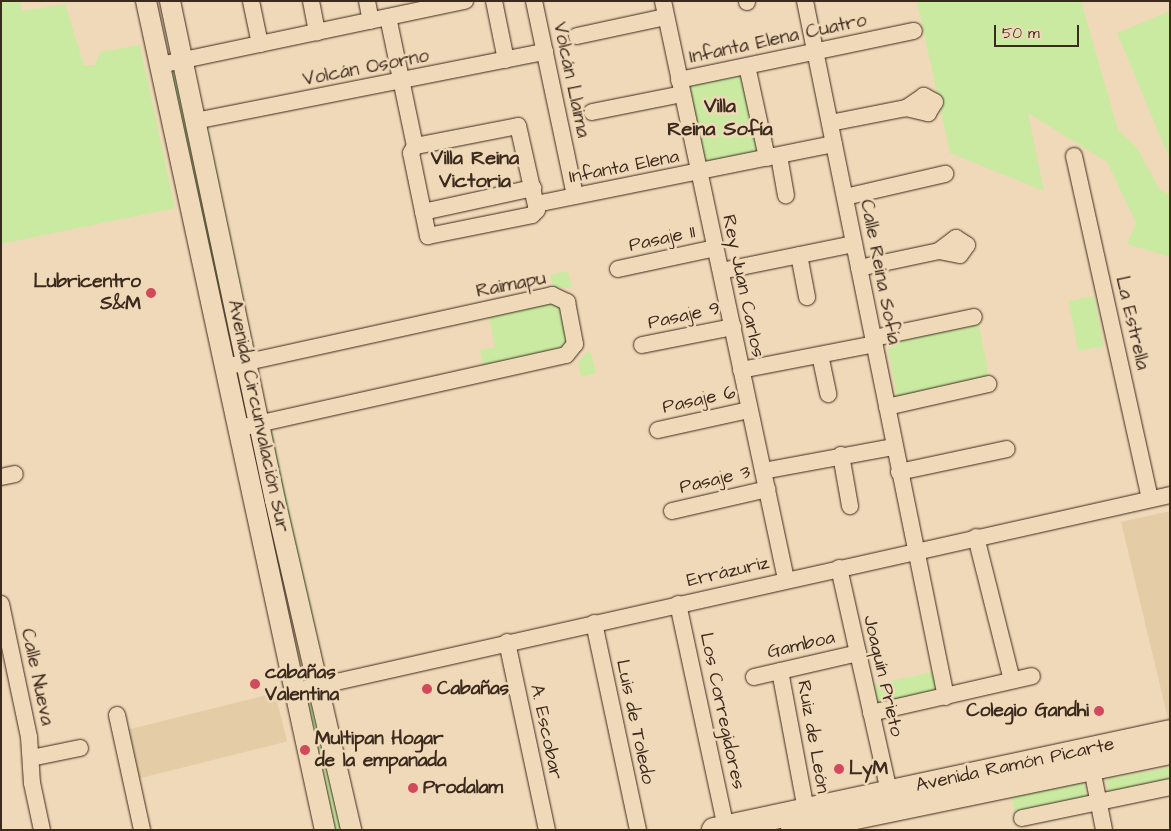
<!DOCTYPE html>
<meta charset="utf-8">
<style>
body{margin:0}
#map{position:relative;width:1171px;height:831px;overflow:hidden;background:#f0d9b8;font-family:"Architects Daughter",sans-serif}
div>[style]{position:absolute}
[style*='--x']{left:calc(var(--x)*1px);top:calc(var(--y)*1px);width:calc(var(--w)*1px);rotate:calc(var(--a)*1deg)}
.built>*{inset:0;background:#e4cca7;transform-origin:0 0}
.green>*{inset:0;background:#caeaa2;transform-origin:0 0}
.roads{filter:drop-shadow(0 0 1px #3b2a1e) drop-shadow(0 0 1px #3b2a1e)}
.minor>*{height:16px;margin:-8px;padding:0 8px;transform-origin:8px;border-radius:8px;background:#f0d9b8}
.major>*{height:20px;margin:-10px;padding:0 10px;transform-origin:10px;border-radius:10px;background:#f0d9b8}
.highway>*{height:24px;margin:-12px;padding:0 12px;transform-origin:12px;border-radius:12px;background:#f0d9b8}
.dots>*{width:14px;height:14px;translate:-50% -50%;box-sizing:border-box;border:2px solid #f0d9b8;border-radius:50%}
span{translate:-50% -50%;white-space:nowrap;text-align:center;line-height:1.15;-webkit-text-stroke:5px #f0d9b8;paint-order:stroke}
.street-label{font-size:19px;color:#3b2a1e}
.poi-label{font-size:19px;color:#3b2a1e;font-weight:700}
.right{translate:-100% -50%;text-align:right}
.left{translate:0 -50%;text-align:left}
.neighbourhood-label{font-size:20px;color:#3b2a1e;font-weight:700}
.frame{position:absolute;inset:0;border:2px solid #3b2a1e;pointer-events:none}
.scale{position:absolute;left:994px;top:25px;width:85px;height:22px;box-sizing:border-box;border:2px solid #3b2a1e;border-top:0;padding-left:6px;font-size:15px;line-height:18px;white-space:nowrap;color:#3b2a1e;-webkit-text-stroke:4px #f0d9b8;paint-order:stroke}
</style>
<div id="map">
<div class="built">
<div style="clip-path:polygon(1170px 511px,1170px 723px,1169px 723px,1121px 522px)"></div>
<div style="left:275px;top:693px;width:50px;height:157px;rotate:76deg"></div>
</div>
<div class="green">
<div style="clip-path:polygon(1px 1px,20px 1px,22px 11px,65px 4px,84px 65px,95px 65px,100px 52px,140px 45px,175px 208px,1px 244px)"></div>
<div style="clip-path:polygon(917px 1px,1081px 1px,1118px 130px,1137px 148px,1160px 190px,1170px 195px,1170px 257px,1127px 244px,1136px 223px,1107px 162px,1028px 113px,1044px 191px,950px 153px)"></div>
<div style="clip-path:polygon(1170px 11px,1170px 160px,1117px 33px)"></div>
<div style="clip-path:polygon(175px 68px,235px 354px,234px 354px,167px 71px)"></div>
<div style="clip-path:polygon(745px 75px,759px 147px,754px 154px,711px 164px,704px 160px,689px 87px,693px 81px)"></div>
<div style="clip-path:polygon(209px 132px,255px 353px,204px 133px)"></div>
<div style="clip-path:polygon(568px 271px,572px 288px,553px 287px,550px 275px)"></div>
<div style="left:1094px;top:296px;width:51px;height:26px;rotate:79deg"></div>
<div style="clip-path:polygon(551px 302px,562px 307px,570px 346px,484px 369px,480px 350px,495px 347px,489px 316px)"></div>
<div style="left:979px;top:325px;width:56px;height:94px;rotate:79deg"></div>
<div style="clip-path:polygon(591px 352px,596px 373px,581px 377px,578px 363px,586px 353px)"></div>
<div style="clip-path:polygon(272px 431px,320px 646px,323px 670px,270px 432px)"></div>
<div style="left:937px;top:671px;width:25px;height:65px;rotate:78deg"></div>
<div style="clip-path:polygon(309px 697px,313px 697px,342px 830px,334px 830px,308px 706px)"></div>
<div style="clip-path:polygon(1170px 767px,1170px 779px,1108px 792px,1106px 779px)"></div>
<div style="left:1084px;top:782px;width:16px;height:74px;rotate:79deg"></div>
</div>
<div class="roads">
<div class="minor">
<div style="--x:251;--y:1;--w:44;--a:78.2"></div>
<div style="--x:311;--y:1;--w:32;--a:79"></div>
<div style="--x:367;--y:1;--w:20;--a:79"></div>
<div style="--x:494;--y:1;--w:60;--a:78.5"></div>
<div style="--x:534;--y:1;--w:199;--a:78.1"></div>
<div style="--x:663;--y:1;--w:591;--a:77.99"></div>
<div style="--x:747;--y:1;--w:1;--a:90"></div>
<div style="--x:805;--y:1;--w:710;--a:78.55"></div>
<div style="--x:388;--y:17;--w:132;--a:78.2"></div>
<div style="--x:415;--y:146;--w:8;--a:120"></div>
<div style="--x:411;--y:153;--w:85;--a:78.4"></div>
<div style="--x:428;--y:236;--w:106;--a:-11.4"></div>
<div style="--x:532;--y:215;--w:7;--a:-45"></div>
<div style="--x:537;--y:210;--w:86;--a:-102.7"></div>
<div style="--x:518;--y:126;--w:105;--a:169"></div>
<div style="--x:577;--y:36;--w:91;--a:-12.1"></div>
<div style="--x:160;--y:65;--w:312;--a:-11.9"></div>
<div style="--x:747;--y:66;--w:94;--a:77.7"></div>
<div style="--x:679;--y:80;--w:240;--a:-11.8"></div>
<div style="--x:592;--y:112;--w:92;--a:-11.3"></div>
<div style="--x:195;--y:121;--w:357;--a:-11.2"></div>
<div style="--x:830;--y:123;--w:77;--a:-11.2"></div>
<div style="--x:906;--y:108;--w:23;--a:13"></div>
<div style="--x:928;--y:113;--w:13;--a:-58"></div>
<div style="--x:935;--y:102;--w:13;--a:-151"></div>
<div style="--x:924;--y:96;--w:22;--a:146"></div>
<div style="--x:779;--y:156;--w:40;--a:80"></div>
<div style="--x:1074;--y:156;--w:351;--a:77.5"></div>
<div style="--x:845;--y:197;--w:103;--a:-13"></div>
<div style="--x:536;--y:204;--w:304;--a:-11.4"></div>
<div style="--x:423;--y:212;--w:113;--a:-12.3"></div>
<div style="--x:799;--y:255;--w:43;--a:79.2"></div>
<div style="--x:859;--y:268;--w:82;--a:-12"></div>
<div style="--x:939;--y:251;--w:21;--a:11"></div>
<div style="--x:960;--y:255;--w:12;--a:-55"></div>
<div style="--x:967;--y:245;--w:13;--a:-148"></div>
<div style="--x:956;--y:238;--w:21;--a:143"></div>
<div style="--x:618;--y:269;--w:99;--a:-12.2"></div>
<div style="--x:721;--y:271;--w:136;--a:-11.5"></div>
<div style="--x:874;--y:338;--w:102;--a:-11.9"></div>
<div style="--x:642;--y:345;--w:93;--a:-11.2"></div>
<div style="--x:820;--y:355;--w:40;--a:78"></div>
<div style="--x:234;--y:365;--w:326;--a:-12.4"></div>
<div style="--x:552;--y:295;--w:17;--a:25"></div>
<div style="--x:567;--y:302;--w:43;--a:79.2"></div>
<div style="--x:575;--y:344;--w:14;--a:129"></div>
<div style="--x:566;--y:355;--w:335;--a:167.4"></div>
<div style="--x:741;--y:370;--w:136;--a:-11"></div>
<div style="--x:887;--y:407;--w:104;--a:-12.8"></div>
<div style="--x:658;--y:430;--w:93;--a:-12.4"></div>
<div style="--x:841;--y:455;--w:52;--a:80"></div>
<div style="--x:763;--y:471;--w:133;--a:-10.4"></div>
<div style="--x:899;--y:472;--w:110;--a:-12"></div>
<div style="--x:1;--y:477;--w:14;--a:-12"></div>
<div style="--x:672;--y:511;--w:98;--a:-13"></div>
<div style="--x:976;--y:537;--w:147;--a:75.9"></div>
<div style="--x:839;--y:568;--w:230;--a:77.4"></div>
<div style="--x:1;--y:604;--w:136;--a:78.1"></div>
<div style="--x:29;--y:737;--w:46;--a:86.3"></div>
<div style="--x:32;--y:783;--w:48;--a:78"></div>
<div style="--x:678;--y:604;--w:228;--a:77.9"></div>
<div style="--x:594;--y:623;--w:212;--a:78"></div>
<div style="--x:507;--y:642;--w:192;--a:78"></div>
<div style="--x:780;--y:671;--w:141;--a:79.4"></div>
<div style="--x:754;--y:677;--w:107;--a:-13"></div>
<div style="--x:296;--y:691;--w:896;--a:-12.64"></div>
<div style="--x:871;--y:713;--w:165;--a:-12.9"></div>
<div style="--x:117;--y:715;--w:118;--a:77.7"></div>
<div style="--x:31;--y:758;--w:50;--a:-11.5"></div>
<div style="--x:1090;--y:759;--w:72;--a:78.8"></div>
<div style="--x:1022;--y:818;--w:151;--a:-11.8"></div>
</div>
<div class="major">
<div style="--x:146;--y:1;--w:848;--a:77.82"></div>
<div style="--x:170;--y:1;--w:510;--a:78.12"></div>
<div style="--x:275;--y:500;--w:339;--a:77"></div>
</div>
<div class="highway">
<div style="--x:714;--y:830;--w:466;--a:-12.1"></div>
<div style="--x:793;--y:830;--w:385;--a:-11.7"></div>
</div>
</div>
<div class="dots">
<div style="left:151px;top:293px;background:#d1495b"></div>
<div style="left:255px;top:684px;background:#d1495b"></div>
<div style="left:427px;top:689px;background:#d1495b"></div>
<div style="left:1099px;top:711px;background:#d1495b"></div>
<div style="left:305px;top:750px;background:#d1495b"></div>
<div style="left:839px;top:769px;background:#d1495b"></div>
<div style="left:413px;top:788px;background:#d1495b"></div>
</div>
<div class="street-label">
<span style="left:778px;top:39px;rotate:-12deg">Infanta Elena Cuatro</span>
<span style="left:366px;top:68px;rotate:-11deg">Volcán Osorno</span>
<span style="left:571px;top:80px;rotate:78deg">Volcán Llaima</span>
<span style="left:624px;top:167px;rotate:-11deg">Infanta Elena</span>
<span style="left:662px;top:239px;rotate:-12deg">Pasaje 11</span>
<span style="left:880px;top:272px;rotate:79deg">Calle Reina Sofía</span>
<span style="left:511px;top:285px;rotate:-11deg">Raimapu</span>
<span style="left:743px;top:286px;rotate:78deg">Rey Juan Carlos</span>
<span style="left:684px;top:316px;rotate:-12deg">Pasaje 9</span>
<span style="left:1132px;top:323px;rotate:77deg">La Estrella</span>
<span style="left:699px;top:400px;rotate:-12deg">Pasaje 6</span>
<span style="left:258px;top:416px;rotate:78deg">Avenida Circunvalación Sur</span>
<span style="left:715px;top:480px;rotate:-13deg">Pasaje 3</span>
<span style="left:728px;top:572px;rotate:-13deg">Errázuriz</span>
<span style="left:801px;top:645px;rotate:-13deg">Gamboa</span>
<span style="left:883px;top:676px;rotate:77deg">Joaquín Prieto</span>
<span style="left:37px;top:677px;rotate:78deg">Calle Nueva</span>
<span style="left:722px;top:711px;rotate:78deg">Los Corregidores</span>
<span style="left:635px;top:722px;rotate:78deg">Luis de Toledo</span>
<span style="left:546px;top:732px;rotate:78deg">A. Escobar</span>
<span style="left:813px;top:737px;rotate:80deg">Ruiz de León</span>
<span style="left:1015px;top:765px;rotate:-12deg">Avenida Ramón Picarte</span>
</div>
<div class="poi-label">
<span class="right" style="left:141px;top:293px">Lubricentro<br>S&amp;M</span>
<span class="left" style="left:265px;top:684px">cabañas<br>Valentina</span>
<span class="left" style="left:437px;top:689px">Cabañas</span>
<span class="right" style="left:1089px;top:711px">Colegio Gandhi</span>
<span class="left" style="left:315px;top:750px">Multipan Hogar<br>de la empanada</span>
<span class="left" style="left:849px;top:769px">LyM</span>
<span class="left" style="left:423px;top:788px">Prodalam</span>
</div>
<div class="neighbourhood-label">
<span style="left:720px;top:118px">Villa<br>Reina Sofía</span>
<span style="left:475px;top:170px">Villa Reina<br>Victoria</span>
</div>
<div class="frame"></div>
<div class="scale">50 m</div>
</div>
